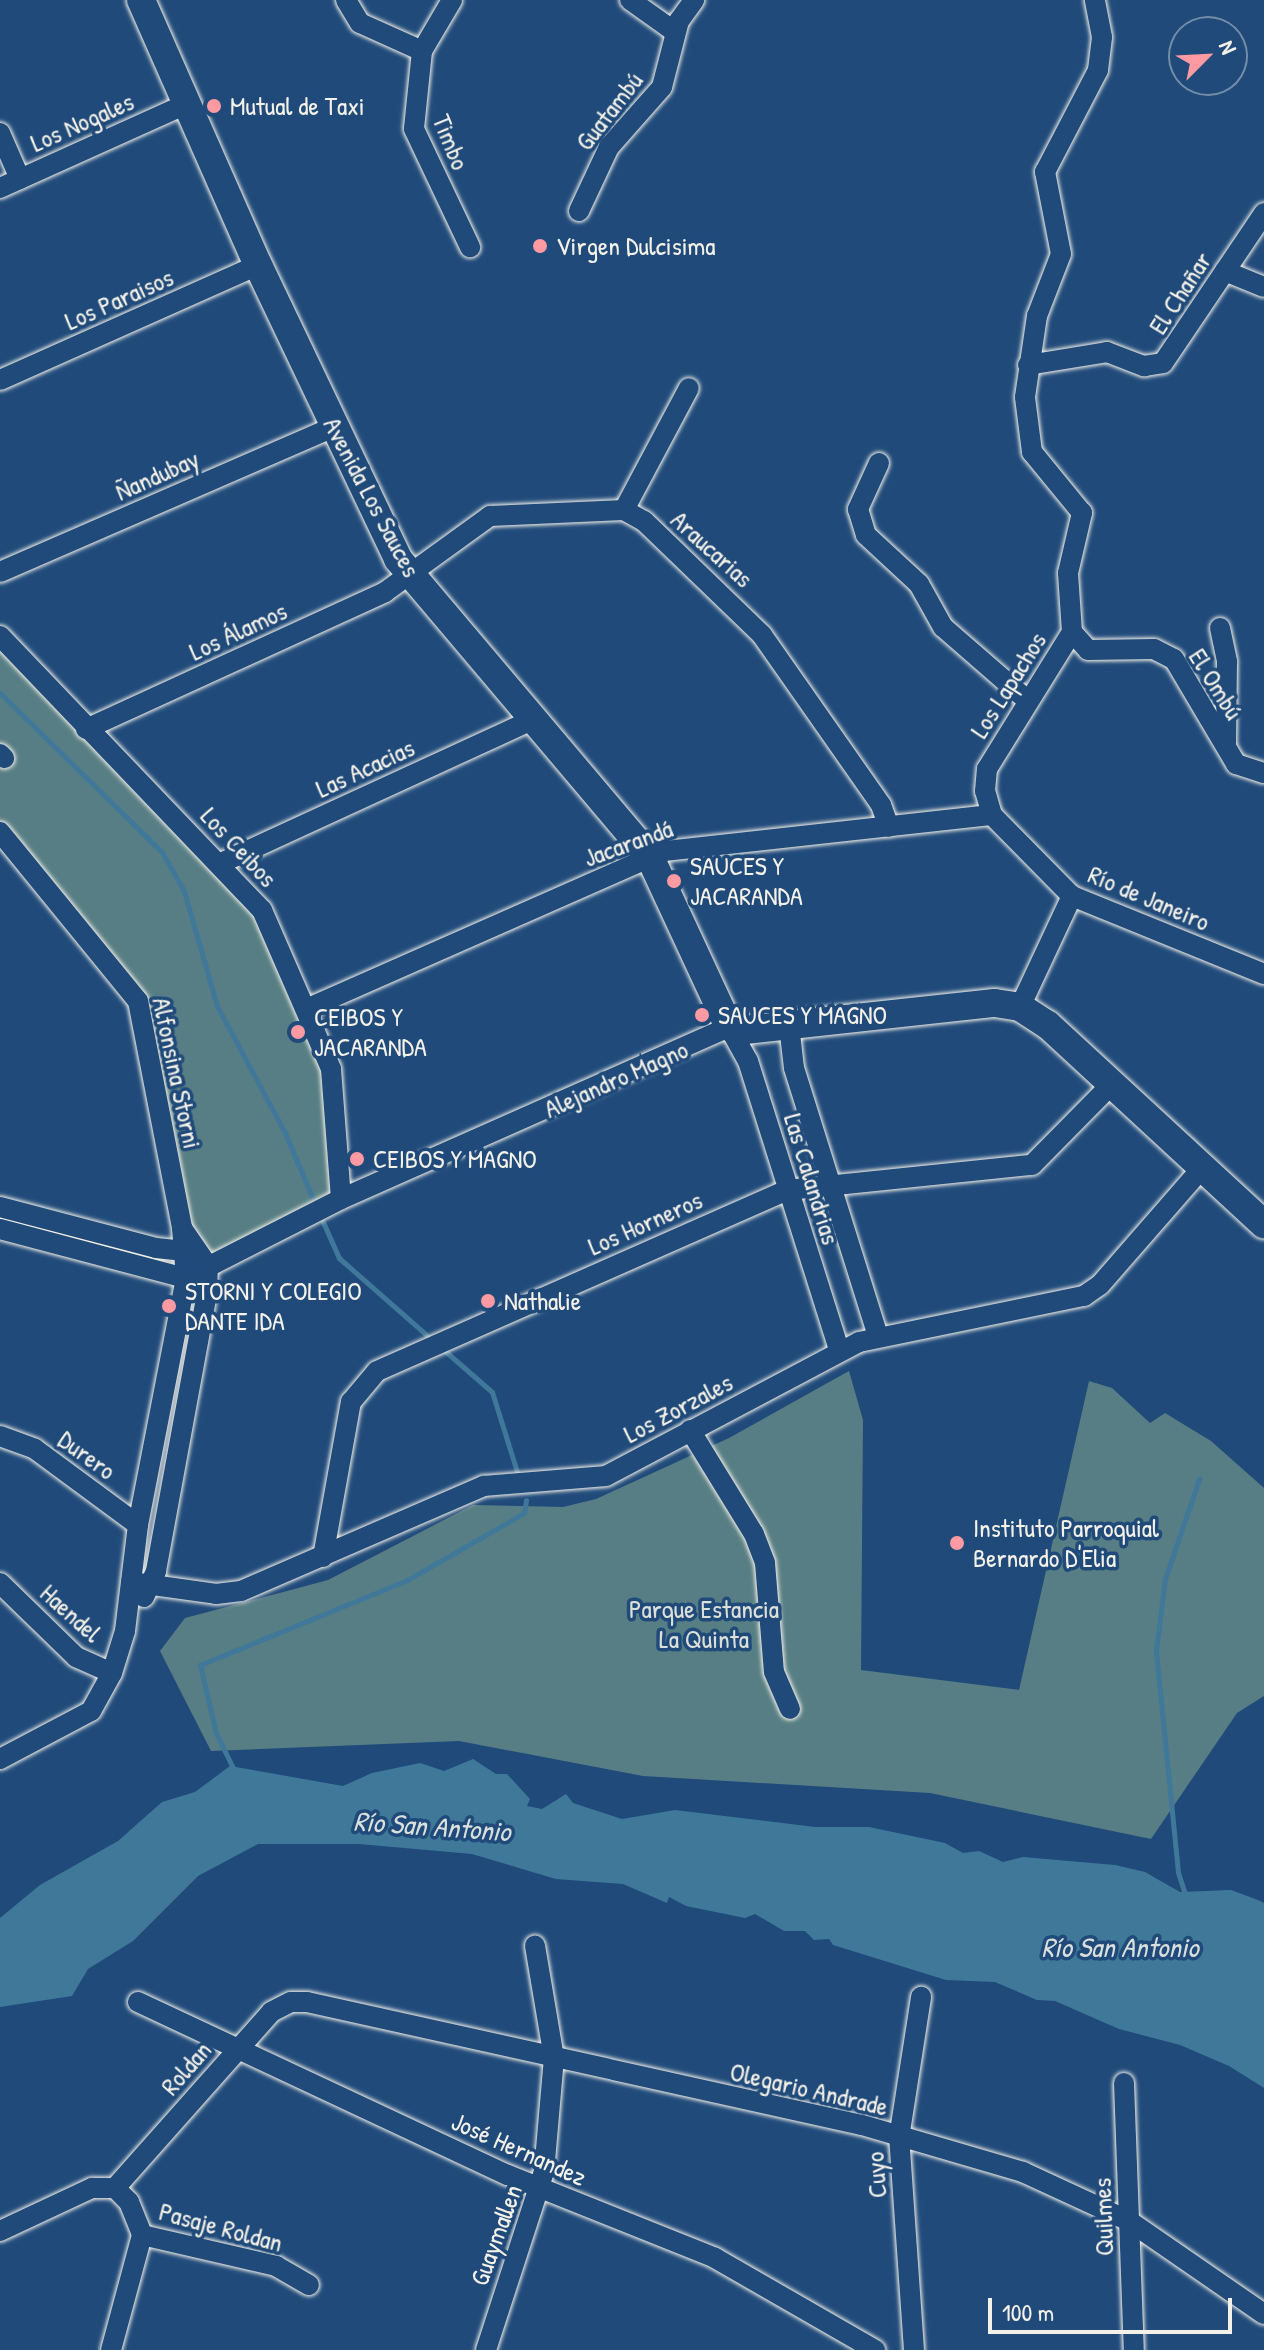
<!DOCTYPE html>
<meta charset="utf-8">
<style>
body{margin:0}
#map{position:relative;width:1264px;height:2350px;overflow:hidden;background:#1f4a7a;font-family:"Patrick Hand",sans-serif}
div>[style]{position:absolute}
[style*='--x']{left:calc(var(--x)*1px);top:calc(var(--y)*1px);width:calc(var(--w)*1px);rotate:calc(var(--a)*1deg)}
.green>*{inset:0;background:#577e84}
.water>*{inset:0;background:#40789a}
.stream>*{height:5px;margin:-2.5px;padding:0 2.5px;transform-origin:2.5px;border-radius:2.5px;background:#40789a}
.roads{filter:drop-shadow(0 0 2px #f4f1e8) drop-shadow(0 0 2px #f4f1e8)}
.minor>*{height:20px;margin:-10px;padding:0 10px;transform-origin:10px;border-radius:10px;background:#1f4a7a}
.secondary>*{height:28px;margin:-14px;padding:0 14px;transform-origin:14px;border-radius:14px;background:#1f4a7a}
.dots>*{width:22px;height:22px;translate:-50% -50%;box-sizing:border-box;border:4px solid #1f4a7a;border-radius:50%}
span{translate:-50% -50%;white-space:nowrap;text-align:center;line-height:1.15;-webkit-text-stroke:7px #1f4a7a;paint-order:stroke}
.poi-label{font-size:26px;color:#f4f1e8}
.left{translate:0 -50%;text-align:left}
.street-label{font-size:26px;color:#f4f1e8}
.park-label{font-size:26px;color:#dce0d9}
.water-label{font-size:28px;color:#d9dfdc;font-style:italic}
.north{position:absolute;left:1168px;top:16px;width:80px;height:80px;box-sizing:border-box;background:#1f4a7a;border:2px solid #748da6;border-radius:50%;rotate:66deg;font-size:22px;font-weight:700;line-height:32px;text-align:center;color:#f4f1e8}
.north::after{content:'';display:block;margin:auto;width:28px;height:36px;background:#ff9aa2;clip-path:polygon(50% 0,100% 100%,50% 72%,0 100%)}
.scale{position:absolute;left:988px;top:2298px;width:244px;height:36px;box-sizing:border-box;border:4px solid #f4f1e8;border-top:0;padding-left:10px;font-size:24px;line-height:28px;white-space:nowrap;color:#f4f1e8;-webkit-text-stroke:6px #1f4a7a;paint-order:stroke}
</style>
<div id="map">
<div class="green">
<div style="clip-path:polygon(0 636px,255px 901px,325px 1050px,341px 1199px,208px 1266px,182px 1228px,140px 1008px,0 832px)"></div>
<div style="clip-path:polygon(849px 1371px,863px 1420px,861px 1670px,1019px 1690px,1089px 1381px,1112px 1388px,1150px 1423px,1165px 1413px,1211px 1441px,1264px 1488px,1264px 1696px,1237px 1713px,1151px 1839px,930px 1793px,643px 1776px,459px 1741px,211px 1751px,160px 1651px,185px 1618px,328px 1580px,473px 1505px,563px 1507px,596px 1499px,729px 1438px)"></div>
</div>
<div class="water">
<div style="clip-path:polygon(473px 1759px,496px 1774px,507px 1774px,530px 1799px,527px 1806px,542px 1809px,566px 1794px,573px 1803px,622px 1819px,675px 1810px,815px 1827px,869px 1827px,945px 1843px,963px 1853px,979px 1851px,1003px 1862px,1023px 1857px,1115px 1865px,1145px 1872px,1180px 1892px,1231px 1890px,1258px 1900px,1264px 1903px,1264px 2088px,1229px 2066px,1180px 2045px,1119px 2029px,1055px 2001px,1037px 2000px,995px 1982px,946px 1980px,833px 1945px,829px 1939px,814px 1940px,805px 1931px,784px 1931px,755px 1914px,745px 1918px,686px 1906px,669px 1897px,667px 1903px,623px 1884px,556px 1879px,472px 1854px,359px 1844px,258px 1844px,198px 1876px,133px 1941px,88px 1969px,72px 1996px,0 2007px,0 1918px,40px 1885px,118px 1841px,162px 1802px,195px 1792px,230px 1766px,343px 1786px,372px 1773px,420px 1763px,444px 1771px)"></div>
</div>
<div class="stream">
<div style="--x:0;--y:693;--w:227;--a:44.5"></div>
<div style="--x:162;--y:852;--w:45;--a:60.6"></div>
<div style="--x:184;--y:891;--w:120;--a:74"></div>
<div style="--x:217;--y:1006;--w:144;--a:61.8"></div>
<div style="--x:285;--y:1133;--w:69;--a:67.1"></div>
<div style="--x:323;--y:1222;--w:39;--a:66"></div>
<div style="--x:339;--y:1258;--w:121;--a:41.3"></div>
<div style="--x:445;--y:1351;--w:62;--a:41.1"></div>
<div style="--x:492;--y:1392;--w:84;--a:72.6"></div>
<div style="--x:234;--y:1770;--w:41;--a:-115.9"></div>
<div style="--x:216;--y:1733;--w:70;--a:-103.2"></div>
<div style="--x:200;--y:1665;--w:224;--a:-22.3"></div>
<div style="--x:407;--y:1580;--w:135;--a:-29.8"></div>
<div style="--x:524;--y:1513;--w:13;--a:-81"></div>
<div style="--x:1186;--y:1897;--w:26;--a:-108"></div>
<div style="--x:1178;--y:1872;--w:222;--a:-95.7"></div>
<div style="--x:1156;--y:1651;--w:73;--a:-82.9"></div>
<div style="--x:1165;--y:1579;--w:106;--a:-71.2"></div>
</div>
<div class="roads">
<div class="minor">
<div style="--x:346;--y:0;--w:27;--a:59"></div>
<div style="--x:360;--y:23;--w:68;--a:24.3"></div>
<div style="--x:422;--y:51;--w:78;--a:95.9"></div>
<div style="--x:414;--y:129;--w:131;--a:64.6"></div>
<div style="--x:630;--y:0;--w:55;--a:35.4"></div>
<div style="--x:422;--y:51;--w:59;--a:-59.5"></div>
<div style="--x:0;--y:133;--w:50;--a:66.5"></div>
<div style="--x:0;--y:188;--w:204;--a:-24.3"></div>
<div style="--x:579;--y:211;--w:71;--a:-64.9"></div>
<div style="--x:609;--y:147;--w:80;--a:-48.5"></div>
<div style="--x:662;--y:87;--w:68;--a:-75.6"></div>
<div style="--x:679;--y:21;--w:26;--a:-54"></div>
<div style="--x:1225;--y:271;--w:42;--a:22.3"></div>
<div style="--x:1028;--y:365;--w:80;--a:-9.3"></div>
<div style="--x:1107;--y:352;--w:40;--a:21"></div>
<div style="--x:1144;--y:366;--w:19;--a:-9"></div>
<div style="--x:1163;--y:363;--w:181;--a:-56"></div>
<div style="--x:0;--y:380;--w:282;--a:-24"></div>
<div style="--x:879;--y:463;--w:51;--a:114.5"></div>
<div style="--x:858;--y:509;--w:27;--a:73"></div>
<div style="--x:866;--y:535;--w:72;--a:42.8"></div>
<div style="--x:919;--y:584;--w:49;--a:60.8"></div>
<div style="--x:943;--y:627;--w:113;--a:41"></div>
<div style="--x:624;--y:510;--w:138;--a:-62"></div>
<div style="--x:0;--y:572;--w:365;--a:-23.5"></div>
<div style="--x:1220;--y:628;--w:35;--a:78"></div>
<div style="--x:1227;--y:662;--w:84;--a:90.7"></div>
<div style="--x:1072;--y:632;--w:24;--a:48"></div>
<div style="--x:1088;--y:650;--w:66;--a:-0.9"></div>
<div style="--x:1154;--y:649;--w:22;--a:27"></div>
<div style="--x:1174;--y:659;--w:122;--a:59.4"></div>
<div style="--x:1236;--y:764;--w:29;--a:18"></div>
<div style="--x:0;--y:636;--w:379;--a:46.3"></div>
<div style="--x:262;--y:910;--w:173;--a:66.5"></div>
<div style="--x:331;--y:1069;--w:130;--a:85.6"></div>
<div style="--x:86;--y:729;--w:329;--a:-24.6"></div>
<div style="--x:385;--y:592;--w:130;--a:-35.9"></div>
<div style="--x:490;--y:516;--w:134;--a:-2.6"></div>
<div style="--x:624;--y:510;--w:23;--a:29"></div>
<div style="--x:644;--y:521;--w:164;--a:44"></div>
<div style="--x:762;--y:635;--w:208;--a:55"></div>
<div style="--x:881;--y:805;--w:23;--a:70"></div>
<div style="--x:0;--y:754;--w:6;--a:45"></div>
<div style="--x:992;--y:815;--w:25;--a:-106"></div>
<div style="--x:985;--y:791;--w:22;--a:-85"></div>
<div style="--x:987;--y:769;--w:161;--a:-58.2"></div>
<div style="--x:1072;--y:632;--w:59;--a:-93.9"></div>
<div style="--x:1068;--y:573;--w:62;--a:-76.9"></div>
<div style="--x:1082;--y:513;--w:79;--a:-129.3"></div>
<div style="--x:1032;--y:452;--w:55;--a:-97.3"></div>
<div style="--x:1025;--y:397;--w:82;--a:-81.6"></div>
<div style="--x:1037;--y:316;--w:66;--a:-68.8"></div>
<div style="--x:1061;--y:254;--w:84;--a:-101"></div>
<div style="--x:1045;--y:172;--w:115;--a:-62.5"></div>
<div style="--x:1098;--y:70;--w:33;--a:-83"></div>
<div style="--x:1102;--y:37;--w:38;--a:-101"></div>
<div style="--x:992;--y:815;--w:114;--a:45.4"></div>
<div style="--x:1072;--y:896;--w:207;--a:22.1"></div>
<div style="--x:0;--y:832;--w:218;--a:50.8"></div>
<div style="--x:138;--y:1001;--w:231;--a:79"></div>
<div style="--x:182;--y:1228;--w:50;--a:85.4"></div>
<div style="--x:186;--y:1278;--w:252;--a:101"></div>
<div style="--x:138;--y:1525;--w:107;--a:97"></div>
<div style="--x:125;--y:1631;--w:44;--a:107.2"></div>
<div style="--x:112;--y:1673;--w:43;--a:118.9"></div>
<div style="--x:91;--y:1711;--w:103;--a:152.2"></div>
<div style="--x:221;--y:863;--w:340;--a:-24.7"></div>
<div style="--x:1020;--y:1007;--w:123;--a:-64.9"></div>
<div style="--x:306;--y:1009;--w:392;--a:-23.8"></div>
<div style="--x:665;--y:851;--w:329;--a:-6.3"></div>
<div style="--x:789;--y:1025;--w:43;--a:83.4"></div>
<div style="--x:794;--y:1068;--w:281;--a:72.6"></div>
<div style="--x:0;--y:1207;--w:161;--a:14.7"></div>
<div style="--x:156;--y:1248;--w:38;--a:6"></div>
<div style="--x:0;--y:1229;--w:192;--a:14.8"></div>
<div style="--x:186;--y:1278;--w:174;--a:-27"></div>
<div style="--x:341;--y:1199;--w:424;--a:-23.9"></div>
<div style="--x:729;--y:1027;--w:39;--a:61"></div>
<div style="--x:748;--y:1061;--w:303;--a:72.5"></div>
<div style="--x:690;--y:1430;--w:122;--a:58.4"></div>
<div style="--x:754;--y:1534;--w:31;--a:69"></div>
<div style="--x:765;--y:1563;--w:109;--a:85.3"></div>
<div style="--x:774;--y:1672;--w:40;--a:66.6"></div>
<div style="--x:0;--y:1436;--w:37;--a:20"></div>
<div style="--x:35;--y:1449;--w:128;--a:36.4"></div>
<div style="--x:323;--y:1557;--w:158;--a:-79.8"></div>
<div style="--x:351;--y:1402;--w:40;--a:-50"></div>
<div style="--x:377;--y:1371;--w:449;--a:-23.8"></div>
<div style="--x:788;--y:1190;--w:245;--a:-5.9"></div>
<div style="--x:1032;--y:1165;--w:112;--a:-45.4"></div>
<div style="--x:131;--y:1582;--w:86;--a:8"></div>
<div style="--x:216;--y:1594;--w:25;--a:-7"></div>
<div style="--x:241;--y:1591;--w:265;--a:-23.4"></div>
<div style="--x:484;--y:1486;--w:122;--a:-4.7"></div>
<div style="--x:606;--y:1476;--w:286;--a:-27.9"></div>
<div style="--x:859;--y:1342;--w:230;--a:-11.6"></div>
<div style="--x:1084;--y:1296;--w:19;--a:-35"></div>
<div style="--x:1100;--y:1285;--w:155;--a:-48.9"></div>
<div style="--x:0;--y:1583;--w:106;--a:44.2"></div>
<div style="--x:76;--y:1657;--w:39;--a:24"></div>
<div style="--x:144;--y:1597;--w:29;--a:-65"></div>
<div style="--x:156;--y:1571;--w:284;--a:-79.6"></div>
<div style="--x:207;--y:1292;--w:26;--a:-88"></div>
<div style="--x:208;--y:1266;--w:46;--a:-124.4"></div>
<div style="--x:138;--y:2002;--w:408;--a:25.1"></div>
<div style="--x:508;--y:2175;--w:223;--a:21.8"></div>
<div style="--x:715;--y:2258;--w:185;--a:29.9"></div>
<div style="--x:1124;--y:2083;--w:267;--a:87.9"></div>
<div style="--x:115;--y:2188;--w:235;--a:-48.4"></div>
<div style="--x:271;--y:2012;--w:22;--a:-27"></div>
<div style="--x:291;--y:2002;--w:16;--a:0"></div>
<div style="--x:307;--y:2002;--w:568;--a:12.5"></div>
<div style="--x:862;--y:2125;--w:168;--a:16.3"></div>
<div style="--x:1023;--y:2172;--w:117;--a:24.8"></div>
<div style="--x:1129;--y:2221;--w:164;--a:34.6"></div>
<div style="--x:0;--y:2231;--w:102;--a:-25.1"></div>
<div style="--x:92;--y:2188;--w:23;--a:0"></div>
<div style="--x:115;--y:2188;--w:20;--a:45"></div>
<div style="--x:129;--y:2202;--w:35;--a:68"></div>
<div style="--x:142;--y:2235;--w:138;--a:13"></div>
<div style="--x:276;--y:2266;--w:38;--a:30"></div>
<div style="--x:111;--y:2350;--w:119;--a:-74.9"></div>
<div style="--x:486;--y:2350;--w:187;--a:-72"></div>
<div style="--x:544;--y:2172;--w:114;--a:-85"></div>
<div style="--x:554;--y:2058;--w:114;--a:-99.6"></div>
<div style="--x:914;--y:2350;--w:213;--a:-94"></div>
<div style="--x:899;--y:2138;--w:143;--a:-81.1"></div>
</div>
<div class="secondary">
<div style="--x:141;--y:0;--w:290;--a:66.2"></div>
<div style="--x:258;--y:265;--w:326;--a:64.5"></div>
<div style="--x:398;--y:559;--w:390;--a:49.8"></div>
<div style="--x:650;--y:857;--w:187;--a:65.1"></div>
<div style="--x:729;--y:1027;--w:16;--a:11"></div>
<div style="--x:745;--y:1030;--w:251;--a:-6.2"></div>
<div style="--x:995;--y:1003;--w:25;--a:9"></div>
<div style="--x:1020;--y:1007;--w:33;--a:33"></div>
<div style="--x:1048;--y:1025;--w:294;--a:42.7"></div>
</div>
</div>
<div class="dots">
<div style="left:214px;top:106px;background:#ff9aa2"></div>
<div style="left:540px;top:246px;background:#ff9aa2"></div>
<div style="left:674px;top:881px;background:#ff9aa2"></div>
<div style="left:702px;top:1015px;background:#ff9aa2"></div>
<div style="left:298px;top:1032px;background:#ff9aa2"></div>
<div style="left:357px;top:1159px;background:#ff9aa2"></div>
<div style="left:488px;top:1301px;background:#ff9aa2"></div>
<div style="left:169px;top:1306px;background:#ff9aa2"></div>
<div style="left:957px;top:1543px;background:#ff9aa2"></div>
</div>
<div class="poi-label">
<span class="left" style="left:230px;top:106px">Mutual de Taxi</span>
<span class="left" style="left:556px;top:246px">Virgen Dulcisima</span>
<span class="left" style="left:690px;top:881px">SAUCES Y<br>JACARANDA</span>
<span class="left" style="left:718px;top:1015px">SAUCES Y MAGNO</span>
<span class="left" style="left:314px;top:1032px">CEIBOS Y<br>JACARANDA</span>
<span class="left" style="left:373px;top:1159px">CEIBOS Y MAGNO</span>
<span class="left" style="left:185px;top:1306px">STORNI Y COLEGIO<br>DANTE IDA</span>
<span class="left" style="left:504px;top:1301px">Nathalie</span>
<span class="left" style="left:973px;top:1543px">Instituto Parroquial<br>Bernardo D'Elia</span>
</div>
<div class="street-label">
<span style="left:609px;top:111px;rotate:-52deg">Guatambú</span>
<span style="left:82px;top:122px;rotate:-24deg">Los Nogales</span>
<span style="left:451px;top:142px;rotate:68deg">Timbo</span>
<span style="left:1180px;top:293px;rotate:-57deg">El Chañar</span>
<span style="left:119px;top:299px;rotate:-24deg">Los Paraisos</span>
<span style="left:157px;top:475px;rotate:-24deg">Ñandubay</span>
<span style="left:372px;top:497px;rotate:62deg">Avenida Los Sauces</span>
<span style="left:712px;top:549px;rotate:42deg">Araucarias</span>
<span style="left:238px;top:631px;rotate:-25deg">Los Álamos</span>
<span style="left:1216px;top:684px;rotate:58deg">El Ombú</span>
<span style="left:1008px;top:685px;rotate:-58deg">Los Lapachos</span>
<span style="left:365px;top:768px;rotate:-25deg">Las Acacias</span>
<span style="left:628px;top:843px;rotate:-20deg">Jacarandá</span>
<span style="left:239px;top:847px;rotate:47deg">Los Ceibos</span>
<span style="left:1149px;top:898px;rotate:23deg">Río de Janeiro</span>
<span style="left:177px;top:1073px;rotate:78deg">Alfonsina Storni</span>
<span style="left:616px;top:1079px;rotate:-24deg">Alejandro Magno</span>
<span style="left:812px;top:1179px;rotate:73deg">Las Calandrias</span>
<span style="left:645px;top:1223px;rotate:-24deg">Los Horneros</span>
<span style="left:678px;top:1408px;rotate:-28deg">Los Zorzales</span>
<span style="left:87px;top:1455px;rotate:36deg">Durero</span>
<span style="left:71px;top:1613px;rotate:42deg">Haendel</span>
<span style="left:186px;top:2068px;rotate:-49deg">Roldan</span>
<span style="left:809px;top:2089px;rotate:13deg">Olegario Andrade</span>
<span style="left:519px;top:2149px;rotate:24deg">José Hernandez</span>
<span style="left:876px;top:2175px;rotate:-94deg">Cuyo</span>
<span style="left:1103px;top:2217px;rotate:-92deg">Quilmes</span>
<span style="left:221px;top:2227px;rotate:15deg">Pasaje Roldan</span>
<span style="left:496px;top:2235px;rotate:-70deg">Guaymallen</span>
</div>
<div class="park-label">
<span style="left:704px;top:1624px">Parque Estancia<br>La Quinta</span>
</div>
<div class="water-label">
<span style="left:432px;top:1826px;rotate:4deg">Río San Antonio</span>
<span style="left:1120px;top:1947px">Río San Antonio</span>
</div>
<div class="north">N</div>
<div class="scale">100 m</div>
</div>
